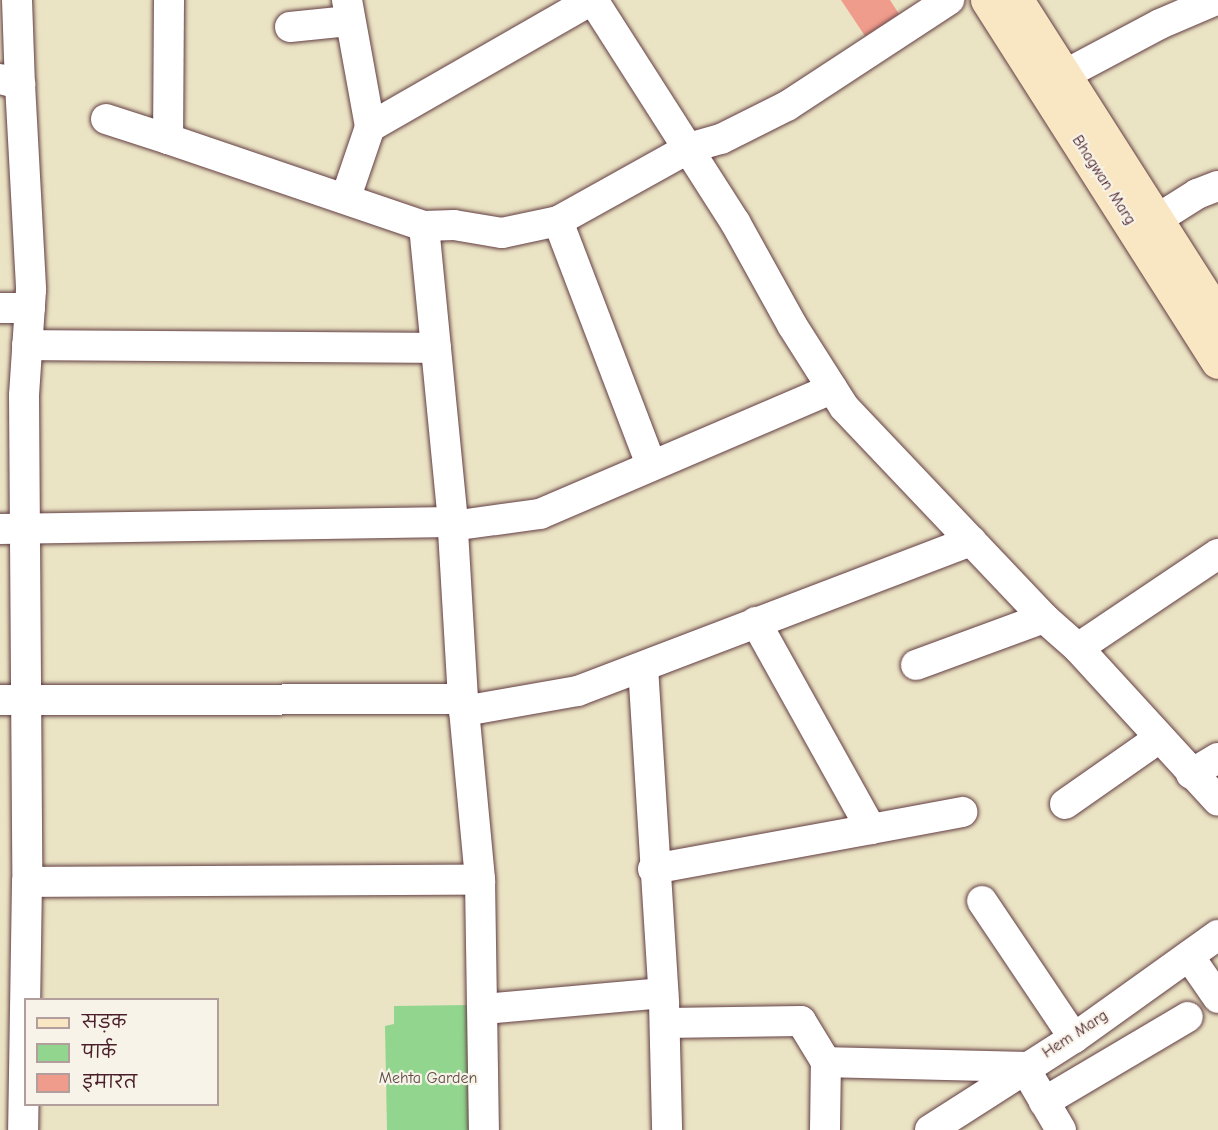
<!DOCTYPE html>
<meta charset="utf-8">
<style>
body{margin:0}
#map{position:relative;width:1218px;height:1130px;overflow:hidden;background:#ebe4c4;font-family:"Comic Neue","Playpen Sans Deva",sans-serif}
div>[style]{position:absolute}
[style*='--x']{left:calc(var(--x)*1px);top:calc(var(--y)*1px);width:calc(var(--w)*1px);rotate:calc(var(--a)*1deg)}
.green>*{inset:0;background:#91d58e}
.building>*{inset:0;background:#f09c8c}
.roads{filter:drop-shadow(0 0 2px #623d42) drop-shadow(0 0 2px #623d42)}
.street>*{height:30px;margin:-15px;padding:0 15px;transform-origin:15px;border-radius:15px;background:#fff}
.secondary>*{height:33px;margin:-16.5px;padding:0 16.5px;transform-origin:16.5px;border-radius:16.5px;background:#f9e7c3}
span{translate:-50% -50%;white-space:nowrap;text-align:center;line-height:1.15;-webkit-text-stroke:4.5px #f7f3e8;paint-order:stroke}
.street-label{font-size:16px;color:#4a1f2b}
.park-label{font-size:16px;color:#5c4c44}
.legend{position:absolute;left:24px;top:998px;width:195px;height:108px;box-sizing:border-box;background:#f7f3e8;border:2px solid #b29e9c;margin:0;padding:8px 10px;list-style:none;font-size:18px;color:#4a1f2b}
.legend li{display:flex;align-items:center;gap:12px;height:30px}
.legend b{width:30px;border:2px solid #b29e9c}
</style>
<div id="map">
<div class="green">
<div style="clip-path:polygon(469px 1005px,470px 1130px,387px 1130px,385px 1026px,394px 1024px,394px 1006px)"></div>
</div>
<div class="building">
<div style="clip-path:polygon(841px 0,890px 0,899px 14px,865px 36px)"></div>
</div>
<div class="roads">
<div class="street">
<div style="--x:17;--y:0;--w:84;--a:88"></div>
<div style="--x:169;--y:0;--w:139;--a:90.4"></div>
<div style="--x:168;--y:139;--w:270;--a:18.8"></div>
<div style="--x:424;--y:226;--w:289;--a:84.4"></div>
<div style="--x:452;--y:514;--w:185;--a:86.6"></div>
<div style="--x:463;--y:699;--w:182;--a:84.6"></div>
<div style="--x:347;--y:0;--w:129;--a:79.7"></div>
<div style="--x:593;--y:0;--w:264;--a:57.4"></div>
<div style="--x:735;--y:222;--w:118;--a:61"></div>
<div style="--x:792;--y:325;--w:97;--a:57.6"></div>
<div style="--x:844;--y:407;--w:291;--a:46.5"></div>
<div style="--x:1044;--y:618;--w:45;--a:41.4"></div>
<div style="--x:1078;--y:648;--w:207;--a:47.5"></div>
<div style="--x:290;--y:27;--w:59;--a:-5.8"></div>
<div style="--x:1066;--y:74;--w:106;--a:-28"></div>
<div style="--x:1160;--y:24;--w:61;--a:-23.2"></div>
<div style="--x:0;--y:79;--w:21;--a:14"></div>
<div style="--x:20;--y:84;--w:206;--a:86.9"></div>
<div style="--x:31;--y:290;--w:105;--a:93.8"></div>
<div style="--x:24;--y:395;--w:487;--a:89.6"></div>
<div style="--x:27;--y:882;--w:248;--a:90.9"></div>
<div style="--x:106;--y:119;--w:65;--a:17.9"></div>
<div style="--x:346;--y:197;--w:74;--a:-71.1"></div>
<div style="--x:370;--y:127;--w:256;--a:-29.8"></div>
<div style="--x:1159;--y:218;--w:45;--a:-32.3"></div>
<div style="--x:1197;--y:194;--w:22;--a:-21"></div>
<div style="--x:558;--y:221;--w:261;--a:69.1"></div>
<div style="--x:424;--y:226;--w:30;--a:-2"></div>
<div style="--x:454;--y:225;--w:49;--a:9.5"></div>
<div style="--x:502;--y:233;--w:57;--a:-12.1"></div>
<div style="--x:558;--y:221;--w:150;--a:-29.1"></div>
<div style="--x:689;--y:148;--w:33;--a:-16"></div>
<div style="--x:721;--y:139;--w:74;--a:-26.6"></div>
<div style="--x:787;--y:106;--w:194;--a:-33.2"></div>
<div style="--x:0;--y:308;--w:30;--a:0"></div>
<div style="--x:27;--y:345;--w:409;--a:0.4"></div>
<div style="--x:452;--y:526;--w:89;--a:-7.8"></div>
<div style="--x:540;--y:514;--w:318;--a:-23.2"></div>
<div style="--x:0;--y:529;--w:452;--a:-0.9"></div>
<div style="--x:1078;--y:648;--w:169;--a:-33.9"></div>
<div style="--x:916;--y:665;--w:136;--a:-20.2"></div>
<div style="--x:643;--y:667;--w:337;--a:86.4"></div>
<div style="--x:664;--y:1003;--w:127;--a:88.6"></div>
<div style="--x:0;--y:700;--w:463;--a:-0.1"></div>
<div style="--x:464;--y:711;--w:116;--a:-10"></div>
<div style="--x:578;--y:691;--w:421;--a:-20.9"></div>
<div style="--x:1191;--y:774;--w:31;--a:-31"></div>
<div style="--x:1065;--y:804;--w:113;--a:-35"></div>
<div style="--x:871;--y:829;--w:93;--a:-10.6"></div>
<div style="--x:653;--y:869;--w:222;--a:-10.4"></div>
<div style="--x:871;--y:829;--w:237;--a:-119.1"></div>
<div style="--x:27;--y:882;--w:453;--a:-0.3"></div>
<div style="--x:480;--y:880;--w:250;--a:89.1"></div>
<div style="--x:982;--y:901;--w:165;--a:56.1"></div>
<div style="--x:1189;--y:956;--w:51;--a:55.4"></div>
<div style="--x:484;--y:1009;--w:180;--a:-5.1"></div>
<div style="--x:665;--y:1023;--w:136;--a:-0.8"></div>
<div style="--x:801;--y:1021;--w:48;--a:58.6"></div>
<div style="--x:1044;--y:1102;--w:167;--a:-30.6"></div>
<div style="--x:825;--y:1130;--w:68;--a:-89.2"></div>
<div style="--x:826;--y:1062;--w:198;--a:1.4"></div>
<div style="--x:1024;--y:1067;--w:73;--a:59.6"></div>
<div style="--x:930;--y:1130;--w:171;--a:-32.6"></div>
<div style="--x:1074;--y:1038;--w:177;--a:-35.6"></div>
</div>
<div class="secondary">
<div style="--x:987;--y:0;--w:429;--a:57.5"></div>
<div style="--x:1017;--y:0;--w:375;--a:57.5"></div>
</div>
</div>
<div class="street-label">
<span style="left:1104px;top:180px;rotate:57deg">Bhagwan Marg</span>
<span style="left:1075px;top:1034px;rotate:-33deg">Hem Marg</span>
</div>
<div class="park-label">
<span style="left:428px;top:1078px">Mehta Garden</span>
</div>
<ul class="legend">
<li><b style="height:8px;background:#f9e7c3"></b>सड़क</li>
<li><b style="height:16px;background:#91d58e"></b>पार्क</li>
<li><b style="height:16px;background:#f09c8c"></b>इमारत</li>
</ul>
</div>
